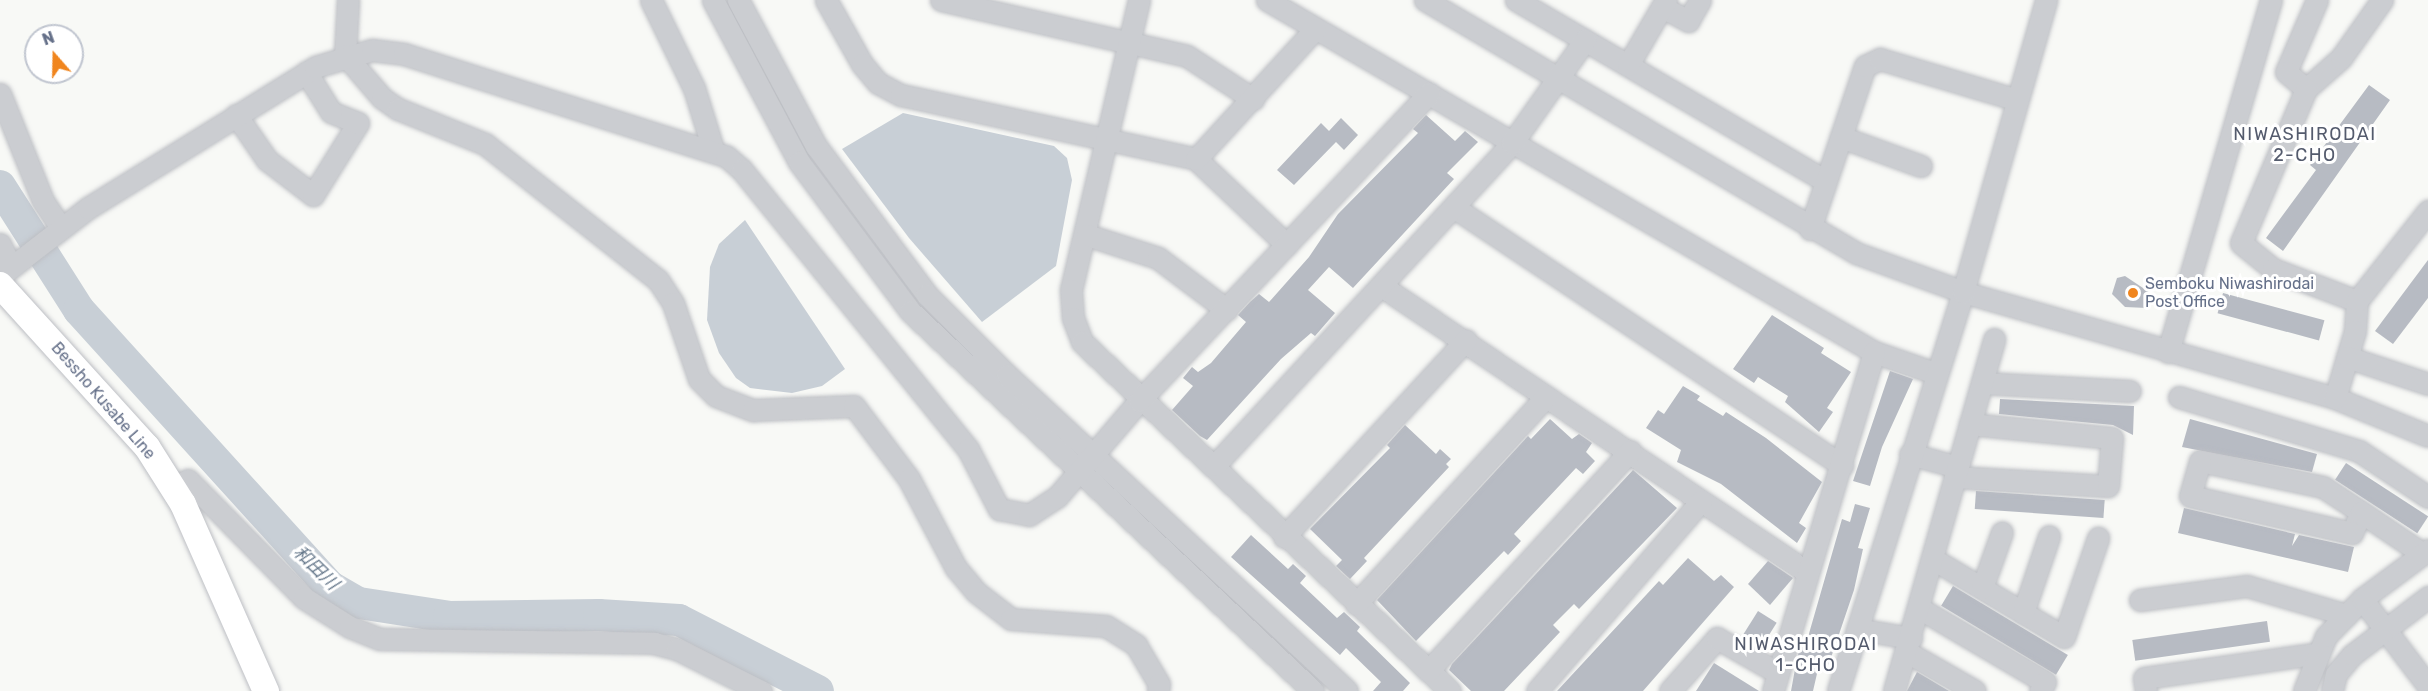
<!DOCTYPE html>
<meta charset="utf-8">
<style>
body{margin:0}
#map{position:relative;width:2428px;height:691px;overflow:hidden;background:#f8f9f6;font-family:Rubik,"Noto Sans JP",sans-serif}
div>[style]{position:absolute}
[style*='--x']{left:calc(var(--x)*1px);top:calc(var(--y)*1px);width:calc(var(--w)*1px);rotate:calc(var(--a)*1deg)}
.water>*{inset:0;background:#c8cfd6}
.river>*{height:32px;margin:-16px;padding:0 16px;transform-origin:16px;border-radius:16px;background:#c8cfd6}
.building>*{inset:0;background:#b7bbc3;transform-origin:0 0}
.roads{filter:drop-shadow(0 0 2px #bdbfc4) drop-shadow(0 0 2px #bdbfc4)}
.minor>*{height:21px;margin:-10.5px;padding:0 10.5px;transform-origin:10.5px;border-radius:10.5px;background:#cbcdd1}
.major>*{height:26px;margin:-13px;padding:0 13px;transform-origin:13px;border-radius:13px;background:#fff}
.dots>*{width:16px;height:16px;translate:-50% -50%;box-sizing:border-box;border:3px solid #fff;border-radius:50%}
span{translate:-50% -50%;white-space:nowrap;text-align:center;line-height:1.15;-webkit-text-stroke:6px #fff;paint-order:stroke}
.poi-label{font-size:16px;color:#657089}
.left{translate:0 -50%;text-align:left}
.street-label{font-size:16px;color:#657089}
.neighbourhood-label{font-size:18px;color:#545b6d;letter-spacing:1.5px}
.water-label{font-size:18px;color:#66788b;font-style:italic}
.north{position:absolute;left:24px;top:24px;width:60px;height:60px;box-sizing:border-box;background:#fff;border:2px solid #c1c6d0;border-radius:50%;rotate:340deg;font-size:16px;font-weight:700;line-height:24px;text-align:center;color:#657089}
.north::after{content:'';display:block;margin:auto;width:21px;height:27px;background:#f0851e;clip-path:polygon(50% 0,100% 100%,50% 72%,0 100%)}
</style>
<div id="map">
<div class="water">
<div style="clip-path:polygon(903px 113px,1054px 146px,1067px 158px,1072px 180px,1056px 266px,982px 322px,909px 238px,842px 149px)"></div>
<div style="clip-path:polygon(745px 220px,845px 369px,822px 386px,792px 393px,750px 388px,736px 378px,719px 353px,707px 320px,710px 267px,719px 244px)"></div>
</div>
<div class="river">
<div style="--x:0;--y:186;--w:147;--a:57.5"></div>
<div style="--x:79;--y:310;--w:372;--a:47.8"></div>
<div style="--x:329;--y:586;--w:34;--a:30"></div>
<div style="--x:359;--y:603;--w:91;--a:8.8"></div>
<div style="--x:449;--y:617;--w:150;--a:-0.8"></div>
<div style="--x:599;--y:615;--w:80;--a:3.6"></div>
<div style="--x:679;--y:620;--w:156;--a:27.1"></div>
</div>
<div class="building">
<div style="clip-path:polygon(2369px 85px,2390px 100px,2283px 251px,2266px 238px,2316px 170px,2310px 165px)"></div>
<div style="clip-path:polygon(1426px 115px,1455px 141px,1465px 131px,1478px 142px,1447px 173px,1454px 179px,1353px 288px,1329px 267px,1308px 290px,1335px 313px,1315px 336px,1311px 333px,1281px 359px,1207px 440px,1200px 436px,1172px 410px,1193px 386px,1183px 378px,1192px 367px,1198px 372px,1211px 363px,1246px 322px,1238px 315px,1250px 302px,1259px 294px,1269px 302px,1309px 257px,1338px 214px,1418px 133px,1413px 129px)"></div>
<div style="clip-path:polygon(1341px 118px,1358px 135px,1344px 150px,1336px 142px,1294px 185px,1277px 170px,1321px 123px,1329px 131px)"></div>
<div style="clip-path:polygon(2428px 260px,2428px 298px,2393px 344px,2375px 331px)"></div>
<div style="clip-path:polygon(2125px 276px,2149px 292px,2147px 308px,2125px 307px,2112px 294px,2117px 278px)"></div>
<div style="left:2223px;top:293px;width:105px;height:21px;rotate:15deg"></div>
<div style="clip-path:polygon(1772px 315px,1824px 348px,1821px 353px,1851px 372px,1827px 408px,1833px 412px,1819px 432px,1785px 402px,1788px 396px,1758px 377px,1754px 383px,1733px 369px)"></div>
<div style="clip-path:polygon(1890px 371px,1913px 379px,1882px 447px,1870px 486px,1853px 481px)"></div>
<div style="clip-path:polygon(1683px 386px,1700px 396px,1697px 400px,1723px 416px,1726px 412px,1766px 438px,1822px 482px,1799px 523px,1806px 528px,1797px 543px,1721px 484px,1677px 462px,1681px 450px,1646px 428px,1658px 410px,1664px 414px)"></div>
<div style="clip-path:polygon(2000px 399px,2134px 406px,2133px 435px,2113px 425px,1999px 414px)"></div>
<div style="clip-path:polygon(1550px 419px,1572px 439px,1579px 434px,1592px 443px,1586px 452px,1595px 461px,1583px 474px,1576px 468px,1514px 534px,1521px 541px,1508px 555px,1504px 551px,1416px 641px,1377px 600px,1528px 436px,1531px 439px)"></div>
<div style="clip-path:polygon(2190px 419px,2317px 454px,2312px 472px,2182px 447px)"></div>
<div style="clip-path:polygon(1405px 425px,1436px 454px,1440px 449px,1451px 459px,1446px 464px,1449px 467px,1364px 558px,1367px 561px,1350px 579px,1336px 566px,1342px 560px,1310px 529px,1390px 448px,1387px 445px)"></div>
<div style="left:2346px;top:463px;width:98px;height:20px;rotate:33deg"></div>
<div style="clip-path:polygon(1633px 470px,1677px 508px,1579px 609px,1574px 604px,1553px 625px,1560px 632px,1504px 691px,1471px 691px,1449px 670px,1452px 664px)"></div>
<div style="left:1976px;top:491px;width:129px;height:18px;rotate:4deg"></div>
<div style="clip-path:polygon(1855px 504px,1870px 508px,1858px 548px,1863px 549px,1854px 590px,1833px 652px,1827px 668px,1819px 665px,1813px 691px,1791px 691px,1797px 658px,1804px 636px,1808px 637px,1842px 519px,1850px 522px)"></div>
<div style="clip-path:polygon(2184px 508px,2295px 534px,2292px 546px,2299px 535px,2354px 547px,2348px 572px,2178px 533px)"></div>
<div style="clip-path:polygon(1251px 535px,1288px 569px,1293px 564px,1306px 576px,1300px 583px,1337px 618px,1344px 612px,1360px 627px,1357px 631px,1410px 683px,1403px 691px,1373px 691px,1381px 682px,1346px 648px,1340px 655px,1231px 557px)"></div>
<div style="clip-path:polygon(1688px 558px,1714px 581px,1721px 575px,1734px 587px,1643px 691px,1557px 691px,1659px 581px,1663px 585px)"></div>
<div style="clip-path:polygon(1768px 561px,1793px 578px,1770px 605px,1748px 584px)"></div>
<div style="left:1953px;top:586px;width:134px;height:23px;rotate:31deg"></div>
<div style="left:1758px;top:611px;width:22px;height:29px;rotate:32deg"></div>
<div style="left:2267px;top:621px;width:21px;height:136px;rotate:82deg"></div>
<div style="clip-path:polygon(1714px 663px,1759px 691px,1696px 691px)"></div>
<div style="clip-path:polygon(1917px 672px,1949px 691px,1907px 691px)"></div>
</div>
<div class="roads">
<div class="minor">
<div style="--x:348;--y:0;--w:55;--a:93.1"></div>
<div style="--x:345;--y:55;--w:57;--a:49.3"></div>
<div style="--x:382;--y:98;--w:19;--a:35"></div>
<div style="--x:398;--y:109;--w:94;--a:21.9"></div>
<div style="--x:485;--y:144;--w:220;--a:38.2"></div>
<div style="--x:658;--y:280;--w:27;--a:57"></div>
<div style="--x:673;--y:303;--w:80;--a:71.1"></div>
<div style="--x:699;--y:379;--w:24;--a:45"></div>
<div style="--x:716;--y:396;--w:40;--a:21"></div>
<div style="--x:753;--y:410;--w:101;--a:-2.3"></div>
<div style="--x:854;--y:406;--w:91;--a:53"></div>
<div style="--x:909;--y:479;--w:101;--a:62.2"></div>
<div style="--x:956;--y:568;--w:31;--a:50"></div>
<div style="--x:976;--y:592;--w:44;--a:37.6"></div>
<div style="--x:1011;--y:619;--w:95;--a:4.2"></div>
<div style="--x:1106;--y:626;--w:36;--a:32"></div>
<div style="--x:1136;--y:645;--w:45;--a:59.5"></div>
<div style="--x:1159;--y:684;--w:7;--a:98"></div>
<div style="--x:651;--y:0;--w:98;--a:64"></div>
<div style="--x:694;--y:88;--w:64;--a:72.7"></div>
<div style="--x:713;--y:0;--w:183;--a:62"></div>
<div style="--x:799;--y:162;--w:186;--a:53.3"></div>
<div style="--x:910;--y:311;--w:554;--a:43.32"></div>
<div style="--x:738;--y:0;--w:166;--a:61.9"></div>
<div style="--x:816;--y:146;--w:186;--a:53.3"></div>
<div style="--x:927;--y:295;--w:113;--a:45"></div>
<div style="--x:1007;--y:375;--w:464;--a:42.9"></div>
<div style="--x:826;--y:0;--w:73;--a:60.6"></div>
<div style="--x:862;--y:64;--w:25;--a:50"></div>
<div style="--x:878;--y:83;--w:26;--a:28"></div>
<div style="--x:901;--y:95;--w:302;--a:12.2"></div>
<div style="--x:1196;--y:159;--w:125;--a:43.4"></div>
<div style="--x:941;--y:0;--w:252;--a:12.8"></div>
<div style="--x:1187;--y:56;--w:79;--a:33.1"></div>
<div style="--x:1139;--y:0;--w:298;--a:103.2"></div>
<div style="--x:1071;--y:290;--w:28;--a:86"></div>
<div style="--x:1073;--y:318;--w:26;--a:69"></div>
<div style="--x:1082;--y:342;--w:507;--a:43.48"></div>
<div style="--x:1267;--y:0;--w:702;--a:30.11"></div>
<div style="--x:1874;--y:352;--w:65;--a:19"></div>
<div style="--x:1425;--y:0;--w:500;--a:30.4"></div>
<div style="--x:1856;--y:253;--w:114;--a:20"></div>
<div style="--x:1963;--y:292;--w:387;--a:15.9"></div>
<div style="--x:2335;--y:398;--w:100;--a:22.2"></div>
<div style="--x:1516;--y:0;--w:359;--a:30.3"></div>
<div style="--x:2317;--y:0;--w:78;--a:113.3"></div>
<div style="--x:2286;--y:72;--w:26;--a:40"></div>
<div style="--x:2306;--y:89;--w:47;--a:-41.5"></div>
<div style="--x:2341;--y:58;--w:71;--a:-54.7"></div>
<div style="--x:1662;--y:7;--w:30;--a:28"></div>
<div style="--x:1688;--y:21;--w:24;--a:-60"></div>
<div style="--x:1628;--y:65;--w:75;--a:-59.7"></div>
<div style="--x:2306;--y:89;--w:167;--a:112.9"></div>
<div style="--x:2241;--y:243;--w:41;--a:39.1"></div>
<div style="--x:2273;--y:269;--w:90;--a:20.9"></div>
<div style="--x:2357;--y:301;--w:30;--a:94"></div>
<div style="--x:2355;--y:331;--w:70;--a:106.6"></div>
<div style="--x:0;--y:94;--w:115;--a:68.1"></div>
<div style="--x:43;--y:201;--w:32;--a:56"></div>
<div style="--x:236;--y:115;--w:55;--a:55.4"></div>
<div style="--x:267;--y:160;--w:58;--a:37.3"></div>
<div style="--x:313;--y:195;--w:85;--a:-58"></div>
<div style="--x:358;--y:123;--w:29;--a:-158"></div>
<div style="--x:331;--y:112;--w:47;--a:-122"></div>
<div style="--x:1841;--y:137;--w:85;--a:19.9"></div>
<div style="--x:1196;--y:159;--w:176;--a:-47.5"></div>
<div style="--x:1455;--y:208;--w:465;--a:33.6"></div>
<div style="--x:1810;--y:229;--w:172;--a:-71.4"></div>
<div style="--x:1865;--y:66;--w:17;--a:-25"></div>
<div style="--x:1880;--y:59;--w:140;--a:16.6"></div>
<div style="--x:1087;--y:235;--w:75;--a:17.9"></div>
<div style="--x:1158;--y:258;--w:86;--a:37"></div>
<div style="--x:0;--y:244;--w:25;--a:64"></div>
<div style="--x:0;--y:276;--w:111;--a:-37.7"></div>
<div style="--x:88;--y:208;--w:267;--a:-31.8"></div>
<div style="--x:315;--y:67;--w:59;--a:-16.6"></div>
<div style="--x:372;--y:50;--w:32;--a:7"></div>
<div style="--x:404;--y:54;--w:338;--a:17.6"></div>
<div style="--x:726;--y:156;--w:21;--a:41"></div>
<div style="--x:742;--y:170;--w:359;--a:51"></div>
<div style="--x:968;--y:449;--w:68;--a:62.7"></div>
<div style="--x:999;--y:509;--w:31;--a:11"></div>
<div style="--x:1029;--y:515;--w:33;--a:-33"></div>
<div style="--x:1057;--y:497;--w:126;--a:-49.5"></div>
<div style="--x:1139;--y:401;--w:423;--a:-46.7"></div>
<div style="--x:1383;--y:287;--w:511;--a:33.91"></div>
<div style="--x:2357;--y:301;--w:115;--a:-51.7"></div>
<div style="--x:2168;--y:352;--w:367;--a:-73.7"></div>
<div style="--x:2347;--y:357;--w:85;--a:18.4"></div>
<div style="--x:1982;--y:383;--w:148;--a:3.1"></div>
<div style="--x:2179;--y:397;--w:188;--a:16.7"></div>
<div style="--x:2359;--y:451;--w:83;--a:33.7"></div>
<div style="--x:1910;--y:454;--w:50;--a:15.2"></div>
<div style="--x:2200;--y:461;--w:126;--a:11.9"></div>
<div style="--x:2323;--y:487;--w:45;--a:33.3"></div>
<div style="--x:2361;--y:512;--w:23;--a:113"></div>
<div style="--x:2352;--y:533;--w:166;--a:-167.1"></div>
<div style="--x:2190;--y:496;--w:36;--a:-74"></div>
<div style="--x:1215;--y:465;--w:438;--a:-47.3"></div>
<div style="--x:1512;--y:143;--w:126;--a:-54.7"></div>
<div style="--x:1955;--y:477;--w:153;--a:3.4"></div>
<div style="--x:2108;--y:486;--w:48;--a:-85.2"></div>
<div style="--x:2112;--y:438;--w:143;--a:-174.4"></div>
<div style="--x:173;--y:488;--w:17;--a:-28"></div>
<div style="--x:188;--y:480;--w:165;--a:45.5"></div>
<div style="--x:304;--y:598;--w:54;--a:32.2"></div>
<div style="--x:350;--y:627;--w:32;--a:22"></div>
<div style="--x:380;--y:639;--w:274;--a:0.8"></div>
<div style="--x:654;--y:643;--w:24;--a:15"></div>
<div style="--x:677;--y:649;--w:94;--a:26.6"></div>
<div style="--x:2361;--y:512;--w:75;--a:34.1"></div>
<div style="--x:1284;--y:537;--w:268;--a:-47.3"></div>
<div style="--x:1933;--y:559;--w:152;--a:30.8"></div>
<div style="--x:2064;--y:637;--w:105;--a:-71"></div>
<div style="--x:1982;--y:588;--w:59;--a:-70.3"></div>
<div style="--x:2362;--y:599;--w:109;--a:52.8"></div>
<div style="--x:2140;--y:600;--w:108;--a:-7.5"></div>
<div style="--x:2247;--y:586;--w:104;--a:16.2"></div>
<div style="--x:1356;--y:604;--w:281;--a:-47.5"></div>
<div style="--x:1919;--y:608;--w:146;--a:30.4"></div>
<div style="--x:2045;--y:682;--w:10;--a:119"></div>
<div style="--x:2023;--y:613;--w:81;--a:-71.3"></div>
<div style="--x:1857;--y:629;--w:55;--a:9.5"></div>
<div style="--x:1907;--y:652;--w:78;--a:29.8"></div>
<div style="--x:1428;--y:671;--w:299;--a:-47.4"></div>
<div style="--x:1537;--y:691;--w:251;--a:-49.2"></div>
<div style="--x:1670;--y:691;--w:71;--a:-48.4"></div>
<div style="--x:1717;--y:638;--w:70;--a:29.8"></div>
<div style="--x:1773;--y:691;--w:354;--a:-73.4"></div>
<div style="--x:1838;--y:691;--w:418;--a:-72.6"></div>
<div style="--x:1963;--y:292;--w:304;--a:-74.1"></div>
<div style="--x:1894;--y:691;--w:366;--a:-74.1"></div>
<div style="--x:2146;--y:691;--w:13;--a:-99"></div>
<div style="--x:2144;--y:678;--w:177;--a:-8.1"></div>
<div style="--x:2304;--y:691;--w:59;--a:-68.2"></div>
<div style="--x:2326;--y:636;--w:52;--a:-45.8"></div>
<div style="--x:2362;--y:599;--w:82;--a:-36.6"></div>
<div style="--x:2332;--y:691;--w:17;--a:-77"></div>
<div style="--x:2336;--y:674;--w:25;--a:-50"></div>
<div style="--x:2352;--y:655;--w:96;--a:-37.3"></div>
</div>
<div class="major">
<div style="--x:0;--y:285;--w:219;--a:47.8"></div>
<div style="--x:147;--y:447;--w:67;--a:57.7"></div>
<div style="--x:183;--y:504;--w:205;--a:66.1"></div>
</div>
</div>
<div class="dots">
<div style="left:2133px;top:293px;background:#f0851e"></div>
</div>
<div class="poi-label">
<span class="left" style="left:2145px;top:293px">Semboku Niwashirodai<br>Post Office</span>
</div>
<div class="street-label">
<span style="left:103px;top:401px;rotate:49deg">Bessho Kusabe Line</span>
</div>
<div class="neighbourhood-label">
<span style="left:2305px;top:145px">NIWASHIRODAI<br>2-CHO</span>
<span style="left:1806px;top:655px">NIWASHIRODAI<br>1-CHO</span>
</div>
<div class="water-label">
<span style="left:316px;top:568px;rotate:44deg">和田川</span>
</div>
<div class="north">N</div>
</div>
